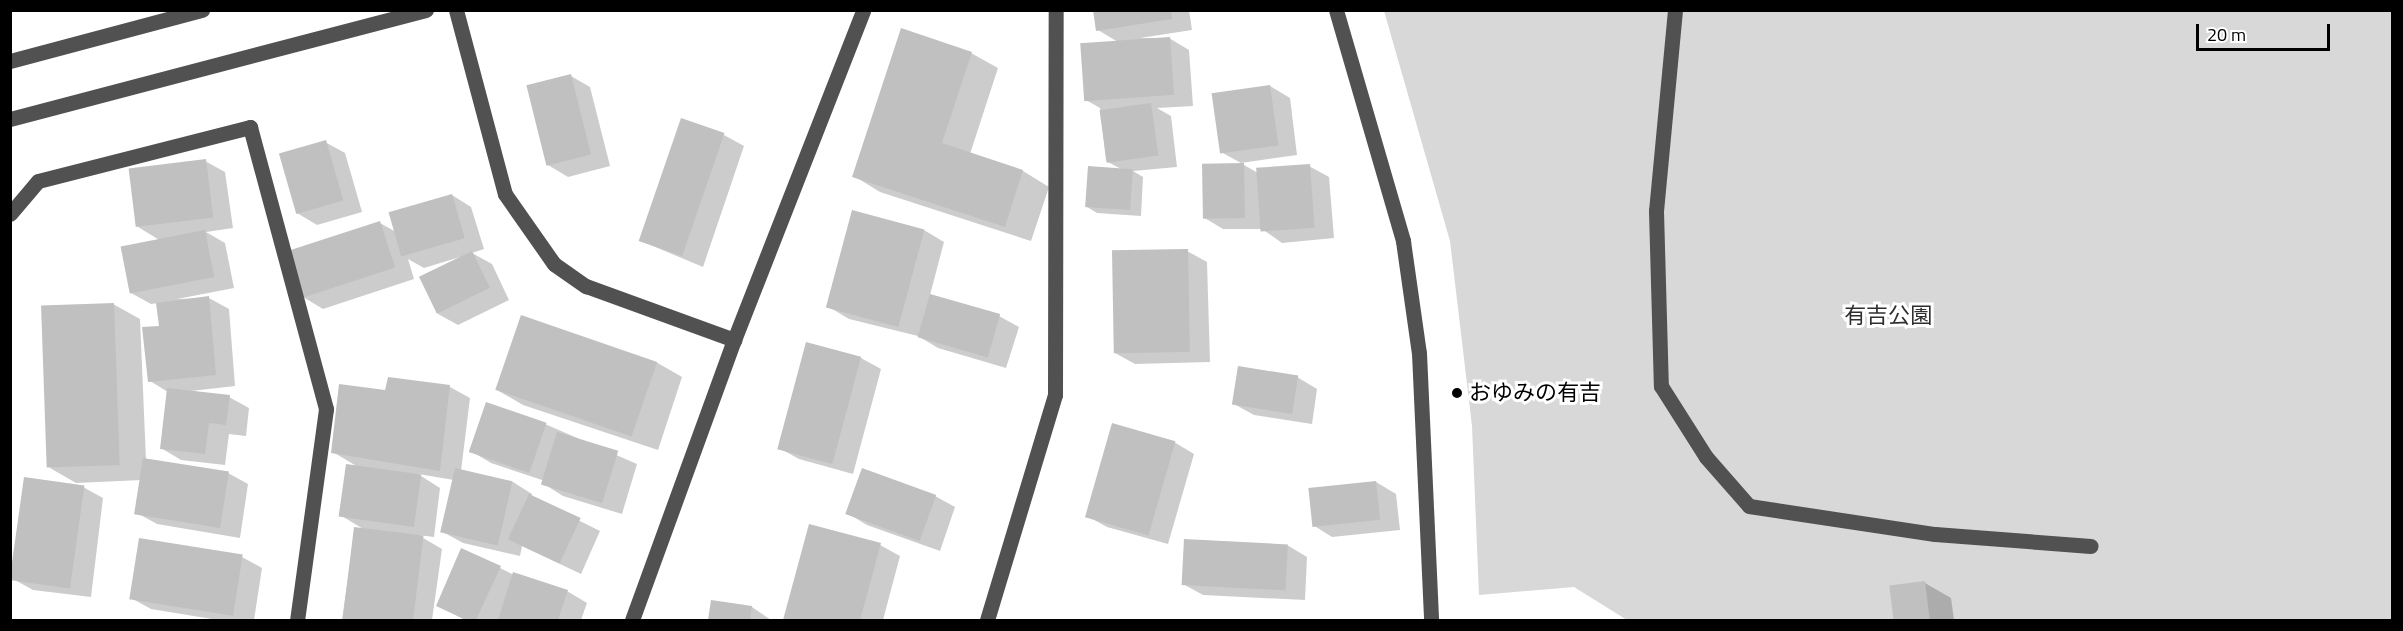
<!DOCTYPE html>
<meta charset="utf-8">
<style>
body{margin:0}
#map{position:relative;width:2403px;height:631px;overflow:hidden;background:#fff;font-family:"Titillium Web","Noto Sans JP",sans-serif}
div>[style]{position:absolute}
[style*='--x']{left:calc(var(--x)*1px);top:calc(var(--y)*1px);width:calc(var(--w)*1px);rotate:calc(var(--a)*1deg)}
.green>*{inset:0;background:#d8d8d8}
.shadow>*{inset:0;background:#0003}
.building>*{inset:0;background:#c0c0c0;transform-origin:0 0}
.minor>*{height:15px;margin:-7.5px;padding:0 7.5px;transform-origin:7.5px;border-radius:7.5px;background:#515151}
.dots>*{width:16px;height:16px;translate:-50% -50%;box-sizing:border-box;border:3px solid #fff;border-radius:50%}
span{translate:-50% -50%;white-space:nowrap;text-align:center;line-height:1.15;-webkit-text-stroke:6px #fff;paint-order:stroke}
.park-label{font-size:22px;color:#2f2f2f}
.poi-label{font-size:22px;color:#000}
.left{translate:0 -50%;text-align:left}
.frame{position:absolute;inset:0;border:12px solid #000;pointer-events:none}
.scale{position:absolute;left:2196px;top:24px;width:134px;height:27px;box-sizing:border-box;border:3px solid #000;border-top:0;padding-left:8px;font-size:18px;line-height:21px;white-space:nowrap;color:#000;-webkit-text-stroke:4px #fff;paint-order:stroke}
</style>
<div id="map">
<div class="green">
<div style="clip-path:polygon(1384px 11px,2392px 11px,2392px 620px,1627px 620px,1574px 587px,1479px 595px,1472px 426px,1450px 241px)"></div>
</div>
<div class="shadow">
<div style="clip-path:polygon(1095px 10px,1189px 10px,1192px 30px,1140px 38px,1169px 38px,1189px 50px,1193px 106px,1157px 108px,1171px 116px,1177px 167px,1133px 171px,1143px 177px,1141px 216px,1097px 213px,1087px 207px,1123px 170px,1106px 161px,1100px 108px,1086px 100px,1118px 42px,1098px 30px)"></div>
<div style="clip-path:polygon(971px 53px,998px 68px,970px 154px,1023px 171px,1049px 187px,1031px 241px,880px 192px,854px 176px)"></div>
<div style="clip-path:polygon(571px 76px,590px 87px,610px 166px,568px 177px,548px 165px)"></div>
<div style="clip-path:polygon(1270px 86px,1290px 98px,1297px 155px,1241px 163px,1221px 152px)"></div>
<div style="clip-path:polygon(724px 135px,744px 146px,703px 267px,641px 241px)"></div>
<div style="clip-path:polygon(325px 142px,345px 153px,362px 212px,317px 225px,297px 213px)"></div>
<div style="clip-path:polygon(205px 161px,225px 172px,233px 228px,206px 232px,225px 243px,234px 288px,177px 299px,209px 298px,229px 309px,235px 386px,191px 391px,229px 397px,249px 408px,246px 436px,229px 434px,225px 465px,181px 460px,161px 448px,168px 392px,150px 381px,160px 327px,158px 303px,151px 304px,131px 293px,161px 241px,138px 227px)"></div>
<div style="clip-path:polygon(1244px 165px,1258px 173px,1309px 166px,1329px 177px,1334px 238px,1282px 243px,1262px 229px,1223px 229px,1203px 217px)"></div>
<div style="clip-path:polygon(452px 195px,471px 207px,484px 249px,472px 253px,492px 264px,509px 300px,458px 325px,438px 314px,460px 257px,424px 268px,408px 259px,414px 279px,323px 309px,303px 297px,380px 223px,396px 232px)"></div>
<div style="clip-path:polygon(924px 230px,944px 242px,930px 295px,999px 316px,1019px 327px,1006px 368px,938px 348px,918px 336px,849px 319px,829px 307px)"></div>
<div style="clip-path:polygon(1187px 251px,1207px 262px,1210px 362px,1135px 364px,1115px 353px)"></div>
<div style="clip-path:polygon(113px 304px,140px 319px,146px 460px,228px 473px,248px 484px,240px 538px,157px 524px,137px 513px,142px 480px,76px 483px,50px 468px)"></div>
<div style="clip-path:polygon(807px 344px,861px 358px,881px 369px,853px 474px,799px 459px,779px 448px)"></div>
<div style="clip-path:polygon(656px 362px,682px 377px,658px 450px,523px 405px,497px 390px)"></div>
<div style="clip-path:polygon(1297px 377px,1317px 389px,1312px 424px,1254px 415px,1234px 404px)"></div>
<div style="clip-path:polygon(389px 379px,450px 387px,470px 398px,461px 471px,513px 482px,532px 494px,532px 497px,600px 531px,581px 574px,522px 546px,520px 556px,463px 543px,443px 532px,454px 480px,418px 474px,440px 488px,434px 537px,418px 535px,442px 549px,432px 620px,342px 620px,355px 528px,365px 530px,340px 515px,358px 467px,333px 452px,387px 392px)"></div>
<div style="clip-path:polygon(545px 424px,637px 464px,622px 514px,563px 496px,544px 484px,545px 481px,491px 463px,471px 451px)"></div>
<div style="clip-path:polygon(1174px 442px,1194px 454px,1168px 544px,1107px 527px,1087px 516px)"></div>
<div style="clip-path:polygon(1376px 482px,1396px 494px,1400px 530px,1332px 537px,1313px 525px)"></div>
<div style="clip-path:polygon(83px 487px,103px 498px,91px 597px,33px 590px,13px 579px)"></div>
<div style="clip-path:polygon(935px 496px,955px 507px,940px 551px,867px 525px,847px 513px)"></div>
<div style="clip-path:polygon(810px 526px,880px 545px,900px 556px,883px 620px,785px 620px)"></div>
<div style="clip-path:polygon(1287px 545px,1307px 557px,1305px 600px,1203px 595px,1183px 584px)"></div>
<div style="clip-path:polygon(462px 549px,514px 575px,567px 591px,587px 603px,581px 620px,465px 620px,438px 605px)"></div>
<div style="clip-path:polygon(242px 557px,262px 568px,254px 620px,218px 620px,151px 609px,131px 598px)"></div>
<div style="clip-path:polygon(1925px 583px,1951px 598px,1954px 620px,1895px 620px,1891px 587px)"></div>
<div style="clip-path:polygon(712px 601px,752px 607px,771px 620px,709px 620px)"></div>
</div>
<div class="building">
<div style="clip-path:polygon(1093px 10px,1171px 10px,1172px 19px,1096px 31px)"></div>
<div style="clip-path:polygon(901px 28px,972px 52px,942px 143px,1023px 170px,1005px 227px,852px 177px)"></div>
<div style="left:1170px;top:37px;width:58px;height:90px;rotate:86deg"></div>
<div style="left:571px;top:74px;width:83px;height:46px;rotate:76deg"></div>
<div style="left:1270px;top:85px;width:61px;height:59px;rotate:82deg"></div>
<div style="left:1151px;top:103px;width:53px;height:52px;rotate:82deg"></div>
<div style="left:681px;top:118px;width:46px;height:130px;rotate:19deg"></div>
<div style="left:326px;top:140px;width:63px;height:49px;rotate:74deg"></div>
<div style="left:206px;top:159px;width:59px;height:78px;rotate:83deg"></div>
<div style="left:1244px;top:163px;width:55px;height:42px;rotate:89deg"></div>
<div style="left:1310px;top:164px;width:64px;height:54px;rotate:86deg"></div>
<div style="left:1088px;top:166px;width:45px;height:41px;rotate:4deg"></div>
<div style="left:452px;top:194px;width:46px;height:66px;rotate:74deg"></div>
<div style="left:852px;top:210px;width:75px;height:101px;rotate:15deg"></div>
<div style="left:380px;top:221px;width:49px;height:98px;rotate:72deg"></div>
<div style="left:205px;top:230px;width:48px;height:86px;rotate:79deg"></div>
<div style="left:1188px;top:249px;width:103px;height:76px;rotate:89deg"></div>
<div style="left:472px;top:251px;width:41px;height:59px;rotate:64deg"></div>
<div style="left:930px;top:294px;width:73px;height:45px;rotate:16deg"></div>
<div style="clip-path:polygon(209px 296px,216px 375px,148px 382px,142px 327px,159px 326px,156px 303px)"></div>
<div style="left:114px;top:303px;width:162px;height:73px;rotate:88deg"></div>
<div style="left:521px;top:315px;width:144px;height:79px;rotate:19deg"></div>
<div style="left:806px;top:342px;width:57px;height:111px;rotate:15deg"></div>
<div style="left:1238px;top:366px;width:61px;height:39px;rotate:9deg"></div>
<div style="clip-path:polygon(388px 377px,450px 385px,440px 471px,331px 453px,339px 384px,385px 390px)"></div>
<div style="clip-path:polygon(167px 388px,230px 395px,226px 425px,209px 423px,205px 454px,160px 449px)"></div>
<div style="left:486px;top:402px;width:64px;height:53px;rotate:19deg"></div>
<div style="left:1112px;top:423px;width:66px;height:98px;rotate:16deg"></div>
<div style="left:557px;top:432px;width:64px;height:55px;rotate:17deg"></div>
<div style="left:143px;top:458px;width:87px;height:57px;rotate:9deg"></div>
<div style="left:346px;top:464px;width:76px;height:53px;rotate:8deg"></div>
<div style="left:455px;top:468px;width:59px;height:66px;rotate:13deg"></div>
<div style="left:862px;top:468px;width:79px;height:49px;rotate:20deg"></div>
<div style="left:24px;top:477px;width:61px;height:104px;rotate:8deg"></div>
<div style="left:1376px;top:481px;width:39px;height:68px;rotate:84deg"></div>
<div style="left:529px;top:494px;width:57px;height:50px;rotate:25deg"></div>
<div style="clip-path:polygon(809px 524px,881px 543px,860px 620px,783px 620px)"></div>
<div style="left:354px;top:527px;width:70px;height:94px;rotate:7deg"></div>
<div style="left:139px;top:538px;width:105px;height:62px;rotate:9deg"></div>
<div style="left:1184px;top:539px;width:104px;height:46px;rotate:3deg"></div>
<div style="clip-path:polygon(461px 548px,501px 566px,476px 620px,466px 620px,436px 606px)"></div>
<div style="clip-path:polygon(513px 572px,568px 590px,558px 620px,498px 620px)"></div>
<div style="left:1925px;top:581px;width:39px;height:36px;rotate:83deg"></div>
<div style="clip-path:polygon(711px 600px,752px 606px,750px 620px,708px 620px)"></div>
</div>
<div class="minor">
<div style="--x:456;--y:10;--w:190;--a:75.1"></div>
<div style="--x:505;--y:194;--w:85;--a:55"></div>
<div style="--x:554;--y:264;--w:39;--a:35"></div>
<div style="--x:586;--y:286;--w:158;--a:20"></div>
<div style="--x:1336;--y:10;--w:241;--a:73.8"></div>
<div style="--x:1403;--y:241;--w:113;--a:81.9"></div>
<div style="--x:1419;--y:353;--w:267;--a:87.4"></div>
<div style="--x:1675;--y:10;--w:202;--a:95.4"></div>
<div style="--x:1656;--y:211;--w:175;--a:88.4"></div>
<div style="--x:1661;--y:386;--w:84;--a:57.6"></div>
<div style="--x:1706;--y:457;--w:65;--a:48.7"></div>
<div style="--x:1749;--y:506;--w:188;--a:8.6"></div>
<div style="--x:1935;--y:534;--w:156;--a:4.4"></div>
<div style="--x:10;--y:61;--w:199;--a:-14.9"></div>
<div style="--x:10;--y:119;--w:430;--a:-14.7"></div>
<div style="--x:10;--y:214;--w:43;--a:-49.7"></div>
<div style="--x:38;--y:181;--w:219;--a:-14.3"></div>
<div style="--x:250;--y:127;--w:292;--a:74.9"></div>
<div style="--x:326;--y:409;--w:213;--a:97.8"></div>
<div style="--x:632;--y:620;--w:298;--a:-70"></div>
<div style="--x:734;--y:340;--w:354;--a:-68.6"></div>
<div style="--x:987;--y:620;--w:235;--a:-73.2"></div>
<div style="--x:1055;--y:395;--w:385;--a:-89.9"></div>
</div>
<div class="dots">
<div style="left:1457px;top:393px;background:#000"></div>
</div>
<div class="park-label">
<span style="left:1888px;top:316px">有吉公園</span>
</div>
<div class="poi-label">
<span class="left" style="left:1469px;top:393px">おゆみの有吉</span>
</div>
<div class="frame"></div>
<div class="scale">20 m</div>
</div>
